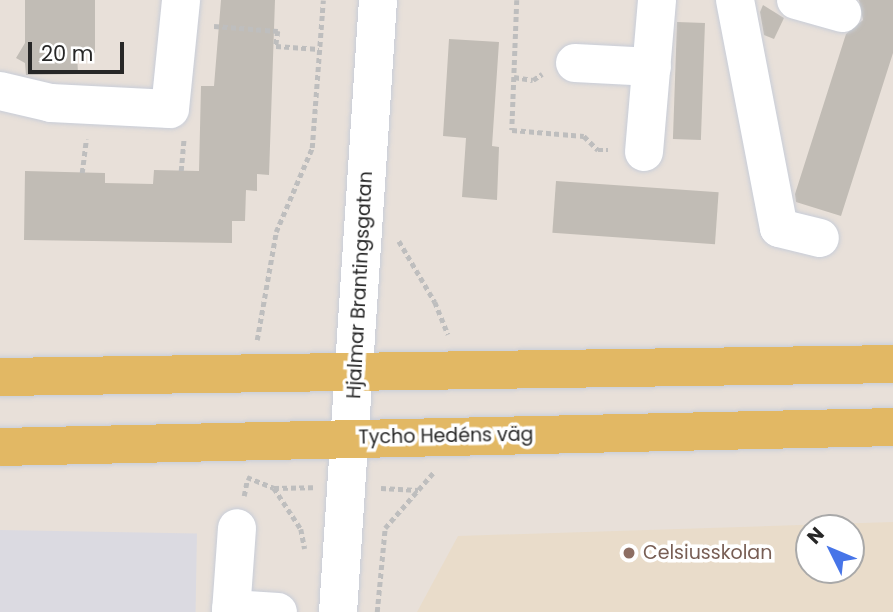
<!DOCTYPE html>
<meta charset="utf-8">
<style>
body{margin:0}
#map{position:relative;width:893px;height:612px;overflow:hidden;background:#e8e0d9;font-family:Poppins,sans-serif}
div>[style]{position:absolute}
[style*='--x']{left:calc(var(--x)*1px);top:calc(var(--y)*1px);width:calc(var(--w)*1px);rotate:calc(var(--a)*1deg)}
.industrial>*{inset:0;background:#dbdae1;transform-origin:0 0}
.education>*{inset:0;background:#e9dcca}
.building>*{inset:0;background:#c1bcb5;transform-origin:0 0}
.path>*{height:4.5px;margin-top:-2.25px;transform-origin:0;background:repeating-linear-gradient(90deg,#bebebe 0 5px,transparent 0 8.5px)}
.roads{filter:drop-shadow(0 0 2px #c8cdd8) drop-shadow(0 0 2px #c8cdd8)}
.minor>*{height:38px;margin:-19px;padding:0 19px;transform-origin:19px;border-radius:19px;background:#fff}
.major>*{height:38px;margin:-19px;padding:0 19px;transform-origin:19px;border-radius:19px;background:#e2b864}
.dots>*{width:19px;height:19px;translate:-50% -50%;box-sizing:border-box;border:4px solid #fff;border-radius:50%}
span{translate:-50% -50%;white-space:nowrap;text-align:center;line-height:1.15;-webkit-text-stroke:7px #fff;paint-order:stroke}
.street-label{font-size:19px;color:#272727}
.education-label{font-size:19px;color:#785e54}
.left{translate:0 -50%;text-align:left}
.north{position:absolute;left:795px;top:514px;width:70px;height:70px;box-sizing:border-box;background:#fff;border:2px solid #a9a9a9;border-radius:50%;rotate:313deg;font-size:19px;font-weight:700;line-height:28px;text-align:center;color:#272727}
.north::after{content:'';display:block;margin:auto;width:24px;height:32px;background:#4775e8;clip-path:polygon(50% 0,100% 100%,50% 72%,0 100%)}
.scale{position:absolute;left:28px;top:42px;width:96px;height:32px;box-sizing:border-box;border:4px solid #272727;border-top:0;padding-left:9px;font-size:21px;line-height:24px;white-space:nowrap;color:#272727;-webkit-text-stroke:5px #fff;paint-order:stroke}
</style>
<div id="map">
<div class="industrial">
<div style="left:0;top:530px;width:197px;height:82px;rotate:1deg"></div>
</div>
<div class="education">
<div style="clip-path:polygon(evenodd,893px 522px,893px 612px,417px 612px,458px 536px,893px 522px,809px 528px,851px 528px,851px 570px,809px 570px,809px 528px)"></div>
</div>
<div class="building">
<div style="clip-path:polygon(25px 0,95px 0,95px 53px,77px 53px,78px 74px,26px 75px,25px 63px,16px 58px,25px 43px)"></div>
<div style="clip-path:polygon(221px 0,275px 0,269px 175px,257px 174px,257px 191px,246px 190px,245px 221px,232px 221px,232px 243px,24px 240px,25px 171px,105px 173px,105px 183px,153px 184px,154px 170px,199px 171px,201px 86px,214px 86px)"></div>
<div style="clip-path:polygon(859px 0,893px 0,893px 53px,841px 216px,796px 202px,795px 194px,846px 34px,863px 20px)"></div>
<div style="clip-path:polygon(763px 5px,784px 18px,774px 39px,764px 35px,760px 12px)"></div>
<div style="left:677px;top:22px;width:28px;height:117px;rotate:2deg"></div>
<div style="clip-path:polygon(449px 39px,499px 42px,492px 146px,499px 147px,497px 200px,462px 197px,466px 138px,443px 136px)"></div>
<div style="left:556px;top:181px;width:163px;height:52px;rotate:4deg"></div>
</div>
<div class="path">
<div style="--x:517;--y:0;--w:130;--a:92.2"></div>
<div style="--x:512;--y:130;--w:72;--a:4.8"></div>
<div style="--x:584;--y:136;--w:20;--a:45"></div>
<div style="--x:598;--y:150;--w:10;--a:0"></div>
<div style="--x:214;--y:26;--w:64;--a:4.5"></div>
<div style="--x:278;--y:31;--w:15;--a:98"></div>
<div style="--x:276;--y:46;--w:43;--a:4"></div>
<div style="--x:514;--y:77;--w:19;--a:9"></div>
<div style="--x:533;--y:80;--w:11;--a:-34"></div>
<div style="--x:181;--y:171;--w:32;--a:-85"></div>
<div style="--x:82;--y:173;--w:34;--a:-83"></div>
<div style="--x:399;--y:241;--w:71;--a:59.5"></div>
<div style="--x:435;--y:302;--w:35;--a:68"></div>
<div style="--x:257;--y:340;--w:110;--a:-80"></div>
<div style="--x:276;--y:232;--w:91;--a:-66.8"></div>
<div style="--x:312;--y:148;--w:148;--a:-85.7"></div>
<div style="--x:247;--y:477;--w:29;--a:22"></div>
<div style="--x:274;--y:488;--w:49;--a:56.6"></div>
<div style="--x:301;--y:529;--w:20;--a:79"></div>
<div style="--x:274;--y:488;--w:39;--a:-1"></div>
<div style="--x:381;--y:488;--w:37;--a:3"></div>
<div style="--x:244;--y:496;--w:16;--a:-79"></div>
<div style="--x:377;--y:612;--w:84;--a:-84.6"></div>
<div style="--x:385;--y:528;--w:73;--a:-48.9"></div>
</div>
<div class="roads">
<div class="minor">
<div style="--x:735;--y:0;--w:232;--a:79.1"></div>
<div style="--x:779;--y:228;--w:42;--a:13.7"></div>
<div style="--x:796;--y:0;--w:48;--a:15.8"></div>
<div style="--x:575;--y:63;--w:77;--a:3"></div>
<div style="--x:0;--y:91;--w:52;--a:13.2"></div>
<div style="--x:51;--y:103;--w:119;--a:2.9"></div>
<div style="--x:170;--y:109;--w:110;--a:-84.2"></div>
<div style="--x:644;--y:152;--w:153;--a:-85.1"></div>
<div style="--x:231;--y:609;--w:47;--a:3.7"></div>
<div style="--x:231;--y:612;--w:84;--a:-85.9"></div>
<div style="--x:338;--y:612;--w:613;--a:-86.26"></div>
</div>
<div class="major">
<div style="--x:0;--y:377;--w:893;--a:-0.83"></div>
<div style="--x:0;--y:447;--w:893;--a:-1.28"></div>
</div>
</div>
<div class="dots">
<div style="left:629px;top:553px;background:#8d6e63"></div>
</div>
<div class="street-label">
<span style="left:360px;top:285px;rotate:-87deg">Hjalmar Brantingsgatan</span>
<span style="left:446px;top:436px;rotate:-1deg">Tycho Hedéns väg</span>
</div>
<div class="education-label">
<span class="left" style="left:643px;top:553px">Celsiusskolan</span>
</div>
<div class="north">N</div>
<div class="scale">20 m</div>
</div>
